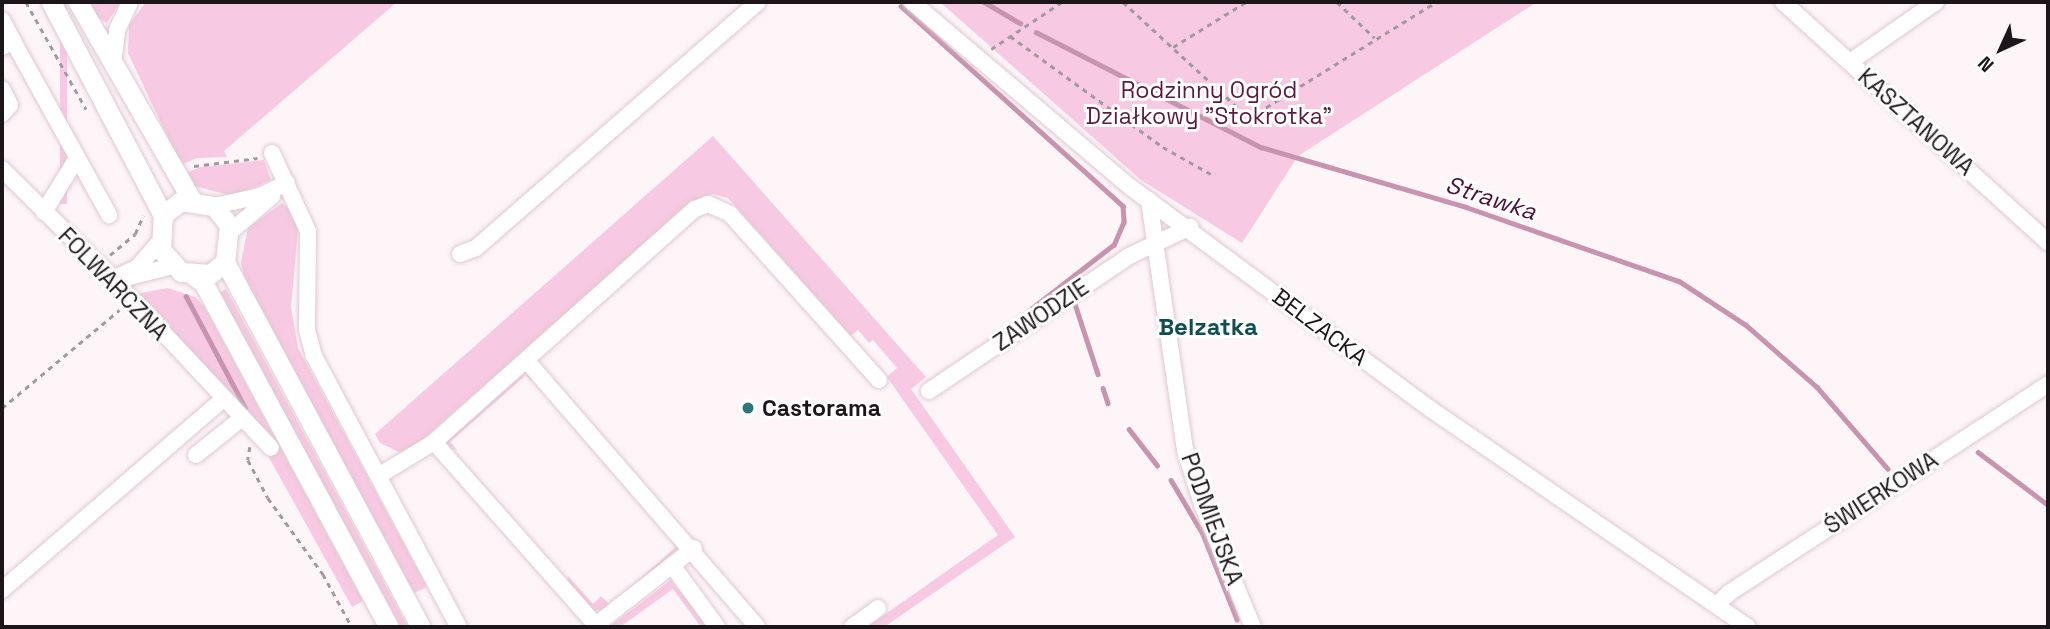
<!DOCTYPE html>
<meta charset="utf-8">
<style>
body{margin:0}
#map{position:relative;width:2050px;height:629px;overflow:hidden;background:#fef5f9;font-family:"Space Grotesk",sans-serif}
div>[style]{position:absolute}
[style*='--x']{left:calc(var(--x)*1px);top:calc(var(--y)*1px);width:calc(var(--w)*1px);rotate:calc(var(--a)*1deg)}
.green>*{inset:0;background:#f8c9e2;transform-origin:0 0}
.stream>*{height:4.5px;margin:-2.25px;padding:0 2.25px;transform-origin:2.25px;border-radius:2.25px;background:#c793ae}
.path>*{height:2.5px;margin-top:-1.25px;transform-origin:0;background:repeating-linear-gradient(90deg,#a1999d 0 5px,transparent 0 10px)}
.roads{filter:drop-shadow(0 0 2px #dec9d3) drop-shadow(0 0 2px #dec9d3)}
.minor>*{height:16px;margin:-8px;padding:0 8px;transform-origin:8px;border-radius:8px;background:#fff}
.major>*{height:19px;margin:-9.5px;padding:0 9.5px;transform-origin:9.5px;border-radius:9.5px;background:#fff}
.dots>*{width:19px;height:19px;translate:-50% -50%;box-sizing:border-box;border:4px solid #fff;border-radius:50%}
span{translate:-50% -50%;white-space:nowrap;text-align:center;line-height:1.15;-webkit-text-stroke:6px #fff;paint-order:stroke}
.park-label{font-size:23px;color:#591b41}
.street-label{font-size:23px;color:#1c1519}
.poi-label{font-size:23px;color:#1c1519;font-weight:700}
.left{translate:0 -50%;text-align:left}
.water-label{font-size:24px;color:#4d1037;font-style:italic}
.neighbourhood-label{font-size:24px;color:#0f4e51;font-weight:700}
.frame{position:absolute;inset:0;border:4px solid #1c1519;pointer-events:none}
.north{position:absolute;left:1966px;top:14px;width:70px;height:70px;-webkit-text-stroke:5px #fff;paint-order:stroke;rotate:225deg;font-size:19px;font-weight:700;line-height:28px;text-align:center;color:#1c1519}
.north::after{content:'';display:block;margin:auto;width:24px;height:32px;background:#1c1519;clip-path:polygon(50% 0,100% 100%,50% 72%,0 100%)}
</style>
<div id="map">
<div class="green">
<div style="left:60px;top:2px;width:7px;height:202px"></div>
<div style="clip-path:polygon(89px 2px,120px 2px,107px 23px,98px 18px)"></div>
<div style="clip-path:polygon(146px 2px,397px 2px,224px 151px,227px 157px,197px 158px,181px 165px,128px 53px,129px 25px)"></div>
<div style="clip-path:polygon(940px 2px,1537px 2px,1298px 156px,1242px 243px,1141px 180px)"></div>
<div style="clip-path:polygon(713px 136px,926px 377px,911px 389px,1015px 537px,884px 627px,867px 627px,998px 535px,887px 377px,897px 368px,873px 340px,869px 343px,858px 330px,851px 336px,728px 198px,712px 194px,692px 202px,413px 448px,401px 453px,380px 443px,375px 434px)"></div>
<div style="clip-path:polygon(264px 160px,271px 180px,233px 196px,194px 186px,185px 173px,201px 167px)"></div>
<div style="clip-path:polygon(282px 203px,294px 213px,298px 230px,291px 307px,298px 348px,427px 587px,414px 593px,246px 284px,241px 262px,248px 228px)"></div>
<div style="clip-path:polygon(168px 288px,195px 297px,204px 306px,363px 601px,352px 607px,267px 454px,137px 299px,141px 293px)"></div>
<div style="clip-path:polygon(226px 289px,408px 627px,401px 627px,219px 293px)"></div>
<div style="clip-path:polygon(528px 374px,533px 383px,526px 375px,450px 442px,457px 450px,449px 448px,448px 440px,521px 376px)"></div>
<div style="clip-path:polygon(673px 537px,679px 548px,605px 610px,593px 610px,567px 580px,568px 576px,593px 604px,601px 596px,610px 605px,676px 547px,669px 538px)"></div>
<div style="clip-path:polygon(671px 580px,708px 627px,701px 627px,673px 589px,620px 627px,609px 627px)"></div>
</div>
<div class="stream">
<div style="--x:984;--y:2;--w:42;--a:30.3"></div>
<div style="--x:901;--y:6;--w:299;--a:42"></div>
<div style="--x:1123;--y:206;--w:16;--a:86"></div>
<div style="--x:1124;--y:222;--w:25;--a:113"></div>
<div style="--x:1114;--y:245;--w:113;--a:142.2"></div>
<div style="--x:1036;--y:32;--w:253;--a:27.1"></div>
<div style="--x:1261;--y:147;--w:214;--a:16.3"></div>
<div style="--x:1466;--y:207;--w:225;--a:19.2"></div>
<div style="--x:1679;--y:281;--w:80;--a:33.3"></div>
<div style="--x:1746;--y:325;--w:94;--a:41.1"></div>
<div style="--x:1817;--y:387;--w:108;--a:49.1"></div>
<div style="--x:186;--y:296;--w:126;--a:62"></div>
<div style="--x:1074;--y:301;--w:77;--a:71.8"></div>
<div style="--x:1103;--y:388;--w:16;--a:72"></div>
<div style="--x:1129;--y:429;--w:46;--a:52.1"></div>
<div style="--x:1978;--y:452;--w:88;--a:37.1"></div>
<div style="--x:1171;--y:480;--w:63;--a:59.3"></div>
<div style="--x:1203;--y:534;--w:92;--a:68.2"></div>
</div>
<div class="path">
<div style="--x:26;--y:2;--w:123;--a:60.7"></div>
<div style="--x:1123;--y:2;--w:171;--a:42.6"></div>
<div style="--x:1249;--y:118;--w:220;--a:-31.8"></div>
<div style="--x:1337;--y:2;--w:52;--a:43.5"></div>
<div style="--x:1010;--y:36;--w:189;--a:36"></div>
<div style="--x:1163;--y:147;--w:55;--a:29.4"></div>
<div style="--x:1173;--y:47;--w:86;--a:-31.7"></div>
<div style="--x:991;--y:49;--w:85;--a:-33.5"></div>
<div style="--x:194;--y:166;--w:64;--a:-7.2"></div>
<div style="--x:110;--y:255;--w:33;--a:-40"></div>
<div style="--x:135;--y:234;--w:20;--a:-66"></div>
<div style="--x:2;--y:408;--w:153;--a:-39.9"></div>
<div style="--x:250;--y:447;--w:13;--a:99"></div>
<div style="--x:248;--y:460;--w:43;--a:62.2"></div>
<div style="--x:268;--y:498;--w:94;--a:54.1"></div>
<div style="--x:323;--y:574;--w:60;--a:61.3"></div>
</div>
<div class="roads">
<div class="minor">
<div style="--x:912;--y:2;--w:285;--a:40.3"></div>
<div style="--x:1129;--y:186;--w:373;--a:36.5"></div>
<div style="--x:1429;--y:408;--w:387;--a:34.5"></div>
<div style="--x:1783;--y:2;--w:358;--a:42.2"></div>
<div style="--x:2;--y:20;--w:24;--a:62"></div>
<div style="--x:13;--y:41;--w:13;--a:151"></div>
<div style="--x:13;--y:41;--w:199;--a:61.1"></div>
<div style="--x:1850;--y:62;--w:105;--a:-34.9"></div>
<div style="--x:113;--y:64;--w:34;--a:-83"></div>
<div style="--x:117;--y:30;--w:31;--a:-65"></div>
<div style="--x:2;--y:89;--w:18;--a:63"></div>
<div style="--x:10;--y:105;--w:12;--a:132"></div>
<div style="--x:272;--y:153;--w:86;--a:65.2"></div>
<div style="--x:308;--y:231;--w:99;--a:90.6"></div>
<div style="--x:307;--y:330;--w:27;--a:75"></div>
<div style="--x:314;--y:356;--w:307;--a:61.9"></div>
<div style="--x:2;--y:169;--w:156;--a:44.7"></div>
<div style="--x:113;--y:279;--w:231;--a:46.9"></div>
<div style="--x:1149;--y:200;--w:253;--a:81.8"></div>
<div style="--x:1185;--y:450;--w:60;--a:72.5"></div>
<div style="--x:1203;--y:507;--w:130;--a:67.4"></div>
<div style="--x:214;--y:206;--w:47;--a:-12.3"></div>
<div style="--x:260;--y:196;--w:30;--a:-26"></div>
<div style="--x:44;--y:212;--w:63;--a:-58.6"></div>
<div style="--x:229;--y:233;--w:57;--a:-40.7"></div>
<div style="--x:460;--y:254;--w:17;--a:-21"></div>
<div style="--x:476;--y:248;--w:374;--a:-41.1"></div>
<div style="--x:129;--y:277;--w:44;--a:-14.3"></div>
<div style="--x:113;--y:279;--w:26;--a:-25"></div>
<div style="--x:137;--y:268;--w:35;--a:-49"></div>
<div style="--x:526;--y:360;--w:353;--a:49.1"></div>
<div style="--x:929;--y:391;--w:241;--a:-34"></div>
<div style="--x:1129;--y:256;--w:68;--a:-25.4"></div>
<div style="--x:434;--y:442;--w:244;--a:48.5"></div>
<div style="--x:196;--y:455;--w:59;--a:-38.8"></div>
<div style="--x:380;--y:475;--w:63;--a:-31.4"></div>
<div style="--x:434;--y:442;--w:350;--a:-41.8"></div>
<div style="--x:695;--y:209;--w:14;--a:-21"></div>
<div style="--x:708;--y:204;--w:24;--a:24"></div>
<div style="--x:730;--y:214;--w:223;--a:48.1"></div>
<div style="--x:672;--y:565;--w:77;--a:54"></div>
<div style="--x:2;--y:590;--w:292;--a:-40.8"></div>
<div style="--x:1717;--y:605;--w:17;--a:-45"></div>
<div style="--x:1729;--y:593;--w:381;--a:-33.2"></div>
<div style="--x:593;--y:627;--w:128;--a:-38"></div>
<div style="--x:852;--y:627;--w:32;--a:-36"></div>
</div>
<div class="major">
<div style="--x:51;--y:2;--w:241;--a:62.3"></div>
<div style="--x:78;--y:2;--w:228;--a:60.1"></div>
<div style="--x:181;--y:201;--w:33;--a:9"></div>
<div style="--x:214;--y:206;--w:24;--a:52"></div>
<div style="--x:229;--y:225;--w:37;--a:96"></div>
<div style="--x:225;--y:262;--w:19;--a:141"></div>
<div style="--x:210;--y:274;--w:29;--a:-176"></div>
<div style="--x:181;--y:272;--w:30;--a:-132"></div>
<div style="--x:161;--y:250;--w:35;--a:-87"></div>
<div style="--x:163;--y:215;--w:23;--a:-38"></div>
<div style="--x:225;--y:262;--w:414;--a:61.8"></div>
<div style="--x:195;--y:277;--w:9;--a:32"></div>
<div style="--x:203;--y:282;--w:392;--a:61.7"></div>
</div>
</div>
<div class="dots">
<div style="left:748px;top:408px;background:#2d777b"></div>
</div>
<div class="park-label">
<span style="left:1209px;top:103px">Rodzinny Ogród<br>Działkowy "Stokrotka"</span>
</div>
<div class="street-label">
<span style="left:1916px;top:122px;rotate:42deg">KASZTANOWA</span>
<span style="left:113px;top:284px;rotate:46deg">FOLWARCZNA</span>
<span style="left:1041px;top:315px;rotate:-34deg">ZAWODZIE</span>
<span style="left:1320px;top:327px;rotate:37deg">BELZACKA</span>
<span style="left:1881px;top:493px;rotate:-33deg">ŚWIERKOWA</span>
<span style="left:1212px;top:519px;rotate:70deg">PODMIEJSKA</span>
</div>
<div class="poi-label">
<span class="left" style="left:762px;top:408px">Castorama</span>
</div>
<div class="water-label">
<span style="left:1491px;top:198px;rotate:18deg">Strawka</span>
</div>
<div class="neighbourhood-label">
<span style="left:1208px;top:327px">Belzatka</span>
</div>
<div class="frame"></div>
<div class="north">N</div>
</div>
